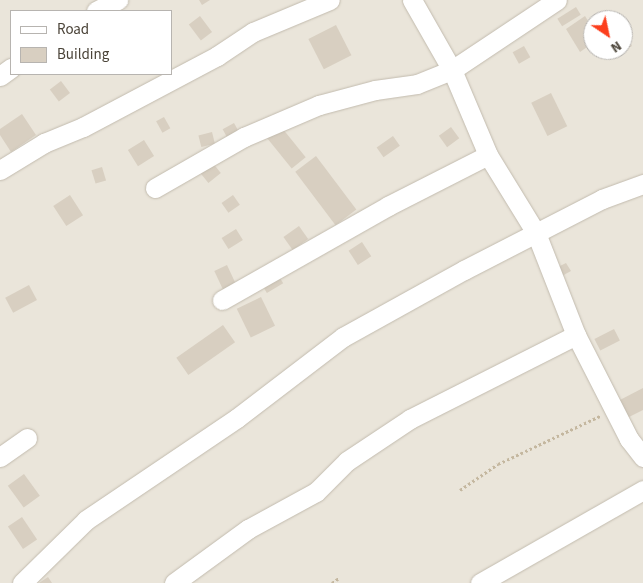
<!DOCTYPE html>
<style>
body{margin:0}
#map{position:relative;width:643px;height:583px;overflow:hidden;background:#f6f3ec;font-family:"Source Sans 3",sans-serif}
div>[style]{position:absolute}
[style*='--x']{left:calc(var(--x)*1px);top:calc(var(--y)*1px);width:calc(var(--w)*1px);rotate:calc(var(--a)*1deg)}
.residential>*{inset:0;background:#eae5da}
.building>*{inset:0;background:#d8cfc1;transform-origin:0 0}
.path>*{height:3px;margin-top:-1.5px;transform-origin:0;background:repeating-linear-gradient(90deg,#c4b79f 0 2.5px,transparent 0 5px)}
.roads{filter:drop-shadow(0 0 1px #c2bbae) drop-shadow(0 0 1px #c2bbae)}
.minor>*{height:19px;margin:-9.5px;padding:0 9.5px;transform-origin:9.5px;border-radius:9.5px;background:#fff}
span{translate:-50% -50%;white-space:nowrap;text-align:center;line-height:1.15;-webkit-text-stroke:4px #fff;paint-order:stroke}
.legend{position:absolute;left:10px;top:10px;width:162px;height:65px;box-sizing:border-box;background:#fff;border:1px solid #b7b4b0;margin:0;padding:6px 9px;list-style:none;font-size:15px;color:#4b4439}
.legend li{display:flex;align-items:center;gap:10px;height:25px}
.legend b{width:25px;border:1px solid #b7b4b0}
.north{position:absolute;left:583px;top:10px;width:50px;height:50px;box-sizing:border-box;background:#fff;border:1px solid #b7b4b0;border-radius:50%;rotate:146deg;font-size:14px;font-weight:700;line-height:20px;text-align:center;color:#4b4439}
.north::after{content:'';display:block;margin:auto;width:18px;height:22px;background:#fc3f1d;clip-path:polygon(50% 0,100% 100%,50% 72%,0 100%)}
</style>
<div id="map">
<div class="residential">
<div style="clip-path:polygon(evenodd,0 0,643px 0,643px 583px,0 583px,0 0,11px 11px,171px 11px,171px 74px,11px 74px,11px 11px,0 0,593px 20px,623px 20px,623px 50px,593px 50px,593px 20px)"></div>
</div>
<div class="building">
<div style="clip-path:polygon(199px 0,210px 0,202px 5px)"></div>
<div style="left:576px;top:7px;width:9px;height:22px;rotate:58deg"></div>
<div style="left:200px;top:16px;width:20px;height:14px;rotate:53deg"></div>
<div style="clip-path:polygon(585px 16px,593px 29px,593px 43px,580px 52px,566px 29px)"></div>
<div style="left:336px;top:25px;width:34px;height:31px;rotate:63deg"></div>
<div style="clip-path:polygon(623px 29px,632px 46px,617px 55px,614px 50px,623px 50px)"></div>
<div style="left:524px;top:46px;width:13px;height:13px;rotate:61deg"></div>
<div style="left:61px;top:81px;width:15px;height:14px;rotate:53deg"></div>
<div style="left:551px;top:93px;width:37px;height:22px;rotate:64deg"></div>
<div style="clip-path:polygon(22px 114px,36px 135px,11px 152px,0 135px,0 129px)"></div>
<div style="left:164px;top:117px;width:13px;height:9px;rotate:61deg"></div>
<div style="left:234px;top:123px;width:10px;height:13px;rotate:61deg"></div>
<div style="left:278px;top:123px;width:44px;height:18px;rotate:51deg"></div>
<div style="left:451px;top:127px;width:14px;height:15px;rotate:54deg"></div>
<div style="left:212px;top:132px;width:12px;height:14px;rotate:76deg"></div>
<div style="left:393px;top:136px;width:12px;height:20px;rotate:55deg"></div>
<div style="left:144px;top:140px;width:19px;height:19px;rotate:58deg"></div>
<div style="left:316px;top:156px;width:67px;height:26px;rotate:53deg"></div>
<div style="left:212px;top:162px;width:14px;height:16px;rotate:51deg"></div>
<div style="left:102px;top:167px;width:14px;height:11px;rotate:73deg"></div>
<div style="left:70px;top:195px;width:24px;height:20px;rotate:57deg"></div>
<div style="left:233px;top:195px;width:12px;height:14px;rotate:55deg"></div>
<div style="left:299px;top:226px;width:16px;height:19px;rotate:55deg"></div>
<div style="left:236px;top:229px;width:13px;height:17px;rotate:58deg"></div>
<div style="left:362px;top:242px;width:17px;height:16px;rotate:57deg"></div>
<div style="clip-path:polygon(566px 263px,571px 271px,560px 277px,556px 268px)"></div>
<div style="left:227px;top:265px;width:21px;height:14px;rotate:65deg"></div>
<div style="left:277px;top:273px;width:12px;height:19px;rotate:59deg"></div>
<div style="left:29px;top:285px;width:17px;height:27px;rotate:62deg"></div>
<div style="left:261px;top:297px;width:32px;height:27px;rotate:64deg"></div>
<div style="left:223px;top:325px;width:21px;height:57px;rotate:55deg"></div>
<div style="left:614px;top:329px;width:13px;height:22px;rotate:63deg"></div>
<div style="clip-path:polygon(643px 388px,643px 410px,627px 418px,618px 401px)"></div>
<div style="left:24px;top:474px;width:27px;height:20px;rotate:54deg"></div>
<div style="left:22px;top:517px;width:27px;height:17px;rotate:56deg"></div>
<div style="clip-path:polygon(48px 577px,52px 583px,39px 583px)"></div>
</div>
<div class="path">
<div style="--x:460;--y:490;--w:46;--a:-34.4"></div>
<div style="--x:498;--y:464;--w:113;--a:-25.2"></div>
<div style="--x:332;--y:583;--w:9;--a:-36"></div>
</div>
<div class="roads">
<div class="minor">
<div style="--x:412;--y:0;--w:81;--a:60.3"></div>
<div style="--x:452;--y:70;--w:92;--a:67"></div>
<div style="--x:488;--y:155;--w:92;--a:58.4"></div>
<div style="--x:536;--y:233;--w:110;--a:68.6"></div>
<div style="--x:576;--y:335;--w:117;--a:63"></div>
<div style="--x:629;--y:439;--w:23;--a:52"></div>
<div style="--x:96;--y:11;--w:25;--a:-27"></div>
<div style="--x:0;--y:76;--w:14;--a:-36"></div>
<div style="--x:0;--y:170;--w:52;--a:-31.5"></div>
<div style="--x:44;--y:143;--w:42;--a:-22.3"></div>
<div style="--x:83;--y:127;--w:152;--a:-27.9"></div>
<div style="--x:217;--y:56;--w:43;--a:-33.7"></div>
<div style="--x:253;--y:32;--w:83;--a:-22.6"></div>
<div style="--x:155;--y:188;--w:103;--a:-29.8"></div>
<div style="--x:244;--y:137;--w:82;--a:-23.1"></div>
<div style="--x:319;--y:105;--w:58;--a:-15"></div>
<div style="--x:375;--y:90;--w:42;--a:-8.1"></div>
<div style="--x:417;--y:84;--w:38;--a:-22"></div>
<div style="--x:452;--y:70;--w:126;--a:-33.7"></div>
<div style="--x:222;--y:300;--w:191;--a:-29.5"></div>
<div style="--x:388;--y:206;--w:112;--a:-27"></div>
<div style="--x:0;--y:457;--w:33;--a:-35"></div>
<div style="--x:22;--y:583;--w:90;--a:-44.5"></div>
<div style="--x:86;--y:520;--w:182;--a:-34"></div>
<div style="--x:237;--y:418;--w:133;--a:-37.4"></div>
<div style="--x:343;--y:337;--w:138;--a:-29"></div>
<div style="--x:464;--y:270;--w:155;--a:-27.2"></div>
<div style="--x:602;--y:199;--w:44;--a:-20.1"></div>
<div style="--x:174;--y:583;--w:92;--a:-36.1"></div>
<div style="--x:248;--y:529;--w:77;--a:-28.6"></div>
<div style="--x:316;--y:492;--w:44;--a:-45"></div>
<div style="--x:347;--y:461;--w:76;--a:-33.7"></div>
<div style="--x:410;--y:419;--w:186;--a:-26.8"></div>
<div style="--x:480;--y:583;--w:188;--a:-29.7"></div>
</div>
</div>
<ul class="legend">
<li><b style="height:6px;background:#fff"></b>Road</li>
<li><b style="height:14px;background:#d8cfc1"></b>Building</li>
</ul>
<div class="north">N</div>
</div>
